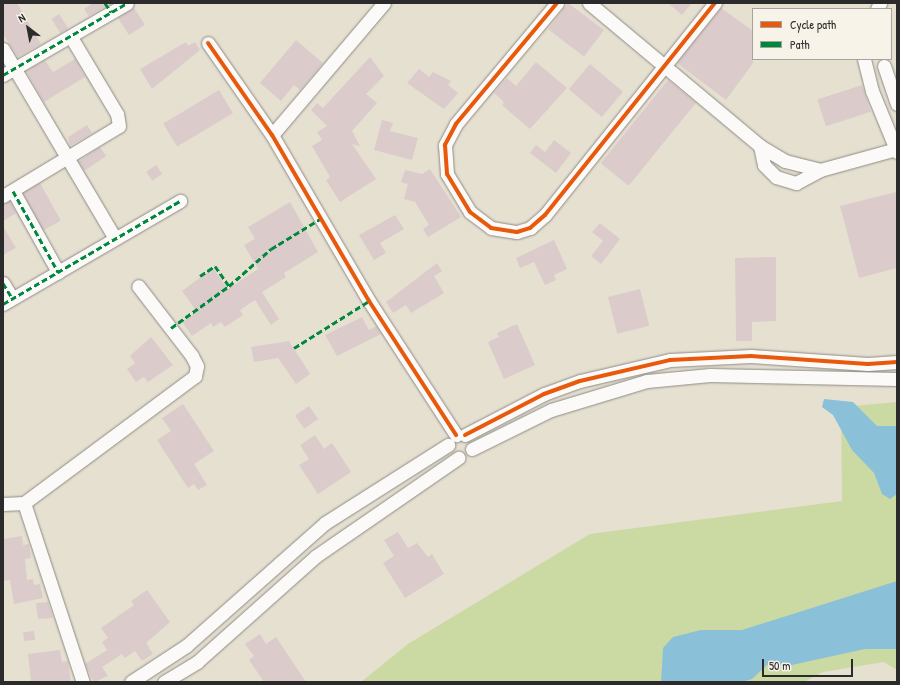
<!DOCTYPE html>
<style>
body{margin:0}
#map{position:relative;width:900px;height:685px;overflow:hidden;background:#e6e0d1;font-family:"Patrick Hand",sans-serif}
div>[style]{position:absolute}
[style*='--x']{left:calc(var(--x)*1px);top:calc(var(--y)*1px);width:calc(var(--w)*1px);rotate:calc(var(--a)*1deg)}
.green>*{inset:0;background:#cbd9a2}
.water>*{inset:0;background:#8ac1d9}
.building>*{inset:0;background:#dccbcb;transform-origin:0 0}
.roads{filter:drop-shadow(0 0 1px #8e8b84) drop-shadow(0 0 1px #8e8b84)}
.street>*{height:13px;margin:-6.5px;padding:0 6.5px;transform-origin:6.5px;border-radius:6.5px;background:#fbfaf8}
.quiet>*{height:3px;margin-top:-1.5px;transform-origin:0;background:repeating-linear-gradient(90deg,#00873e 0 6px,transparent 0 9px)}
.cycleway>*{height:4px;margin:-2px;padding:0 2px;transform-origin:2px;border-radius:2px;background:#e8590c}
span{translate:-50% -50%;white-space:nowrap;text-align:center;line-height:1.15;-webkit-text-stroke:3.5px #f7f3e8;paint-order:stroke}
.frame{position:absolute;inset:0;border:4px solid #2b2b2b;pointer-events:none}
.legend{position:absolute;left:752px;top:8px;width:140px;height:52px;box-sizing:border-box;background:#f7f3e8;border:1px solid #a5a39c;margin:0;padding:5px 7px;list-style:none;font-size:12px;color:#2b2b2b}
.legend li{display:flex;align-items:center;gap:8px;height:20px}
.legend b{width:20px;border:1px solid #a5a39c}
.north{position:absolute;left:8px;top:8px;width:40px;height:40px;-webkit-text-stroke:3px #f7f3e8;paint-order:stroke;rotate:328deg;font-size:11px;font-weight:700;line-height:16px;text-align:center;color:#2b2b2b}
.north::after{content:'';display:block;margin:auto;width:14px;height:18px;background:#2b2b2b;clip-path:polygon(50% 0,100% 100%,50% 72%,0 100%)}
.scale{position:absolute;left:762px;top:659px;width:91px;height:18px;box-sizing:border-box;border:2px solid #2b2b2b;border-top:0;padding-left:5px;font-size:12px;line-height:14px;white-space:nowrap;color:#2b2b2b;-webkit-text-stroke:3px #f7f3e8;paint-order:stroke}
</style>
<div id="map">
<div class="green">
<div style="clip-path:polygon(897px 402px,897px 670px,884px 662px,823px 672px,804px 682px,361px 682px,408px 644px,590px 534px,842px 501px,841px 407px)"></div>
</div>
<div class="water">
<div style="clip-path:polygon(824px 399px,853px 402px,877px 426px,897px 426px,897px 494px,890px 499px,882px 494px,874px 473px,852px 450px,833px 415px,822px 407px)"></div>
<div style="clip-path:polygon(897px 581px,897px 649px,865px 649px,787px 666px,767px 665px,752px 679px,742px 682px,661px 682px,663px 648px,673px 637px,701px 630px,742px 630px)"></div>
</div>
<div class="building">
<div style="clip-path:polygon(3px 3px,17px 3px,41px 44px,18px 57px,3px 34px)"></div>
<div style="clip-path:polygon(93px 3px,103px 3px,105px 7px,89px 16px,84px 9px)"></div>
<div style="left:568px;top:3px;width:45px;height:33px;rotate:37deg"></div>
<div style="clip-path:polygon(668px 3px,692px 3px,682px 15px)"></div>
<div style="left:134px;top:8px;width:20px;height:19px;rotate:57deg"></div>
<div style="clip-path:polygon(721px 8px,753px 31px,753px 63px,726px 100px,677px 63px)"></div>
<div style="left:59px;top:14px;width:17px;height:9px;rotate:57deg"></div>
<div style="clip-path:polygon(296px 40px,323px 63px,300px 90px,294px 85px,281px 101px,260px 83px)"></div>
<div style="clip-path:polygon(186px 42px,188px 46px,195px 42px,200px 50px,152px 89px,140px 69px)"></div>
<div style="clip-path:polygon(370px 57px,384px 76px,366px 94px,377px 103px,352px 131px,360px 146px,352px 144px,376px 179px,340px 202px,326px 180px,330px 177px,312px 146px,322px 140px,317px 132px,327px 126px,311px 110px,317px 103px,323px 108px)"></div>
<div style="clip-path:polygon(75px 59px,85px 77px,44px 102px,26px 71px,45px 60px,53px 72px)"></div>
<div style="clip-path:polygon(536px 62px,567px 88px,530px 129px,502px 105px,504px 102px,494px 93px,507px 78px,516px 86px)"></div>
<div style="left:590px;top:64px;width:43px;height:33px;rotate:40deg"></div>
<div style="clip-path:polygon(419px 69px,429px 77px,433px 72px,451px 81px,448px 85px,458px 93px,444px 109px,407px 83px)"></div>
<div style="left:668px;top:80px;width:36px;height:107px;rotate:39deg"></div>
<div style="left:862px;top:85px;width:28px;height:47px;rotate:72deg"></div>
<div style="left:219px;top:90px;width:27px;height:65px;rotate:59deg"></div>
<div style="clip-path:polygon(382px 120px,393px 123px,390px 131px,418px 138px,412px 160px,374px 150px)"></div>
<div style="clip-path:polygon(87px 125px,92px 133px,70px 146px,68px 137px)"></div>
<div style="clip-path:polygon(554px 140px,571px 153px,556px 173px,530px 153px,536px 145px,545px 152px)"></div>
<div style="left:100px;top:147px;width:11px;height:26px;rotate:56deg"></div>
<div style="left:156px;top:165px;width:11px;height:12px;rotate:56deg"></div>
<div style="clip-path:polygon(430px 169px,461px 217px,428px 237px,423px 229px,429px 225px,415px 202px,404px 199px,408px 184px,401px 182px,405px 170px,422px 174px)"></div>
<div style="left:40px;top:183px;width:43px;height:20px;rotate:61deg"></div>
<div style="clip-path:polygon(896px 192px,897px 268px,859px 278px,840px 206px)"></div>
<div style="clip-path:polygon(10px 201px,16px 213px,3px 221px,3px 204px)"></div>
<div style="clip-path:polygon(290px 202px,318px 252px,284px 273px,286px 277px,262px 292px,279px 319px,271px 325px,255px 300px,240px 310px,243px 315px,225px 327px,221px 322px,213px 327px,211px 323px,192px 336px,182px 322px,197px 312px,182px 291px,213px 268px,228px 289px,258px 269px,244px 245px,255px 239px,248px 227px)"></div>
<div style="clip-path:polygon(395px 215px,404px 229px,380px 243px,386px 253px,374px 260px,359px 235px)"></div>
<div style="clip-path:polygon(600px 223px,620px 239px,601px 264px,591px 256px,603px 241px,592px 232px)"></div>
<div style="clip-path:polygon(3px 226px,16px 248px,3px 255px)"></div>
<div style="clip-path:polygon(554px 240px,567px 269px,554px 275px,556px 280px,545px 285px,534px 262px,520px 268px,516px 258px)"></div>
<div style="clip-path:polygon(776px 257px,776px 321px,752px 322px,752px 341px,736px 341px,735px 258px)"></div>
<div style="clip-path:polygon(437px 263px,442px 271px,434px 276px,444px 293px,411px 313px,406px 305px,393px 313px,386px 302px)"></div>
<div style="left:640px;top:289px;width:38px;height:33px;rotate:76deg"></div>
<div style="clip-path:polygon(362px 317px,369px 330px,376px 326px,381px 334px,337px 356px,325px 335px)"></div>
<div style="clip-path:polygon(517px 324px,535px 365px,504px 379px,488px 342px,499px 337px,497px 333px)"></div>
<div style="clip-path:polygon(151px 337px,173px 365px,148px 382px,144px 377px,136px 382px,127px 369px,135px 363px,130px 356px)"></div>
<div style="clip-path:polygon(289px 341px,310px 374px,296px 384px,278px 358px,254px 362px,251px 347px)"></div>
<div style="clip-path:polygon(183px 404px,214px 451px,194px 464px,207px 485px,198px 490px,194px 484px,188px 488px,157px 440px,171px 431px,162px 418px)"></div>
<div style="left:309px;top:406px;width:16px;height:17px;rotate:55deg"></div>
<div style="clip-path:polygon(315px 435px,324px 449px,332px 443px,351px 472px,318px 494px,299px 465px,309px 459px,300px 445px)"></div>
<div style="clip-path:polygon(398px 532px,408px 548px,417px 543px,428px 557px,432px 554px,444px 574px,405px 598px,383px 563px,394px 556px,384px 540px)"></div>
<div style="clip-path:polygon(22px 536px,23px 545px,29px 544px,31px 558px,25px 559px,27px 580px,33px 579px,34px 585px,40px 584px,43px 598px,14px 604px,10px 580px,3px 581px,3px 539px)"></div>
<div style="clip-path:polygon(147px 590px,170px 622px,146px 643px,153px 654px,142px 661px,135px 651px,125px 658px,122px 654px,102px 667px,108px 676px,94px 682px,85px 664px,107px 650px,102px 642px,108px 638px,101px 628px,134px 605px,131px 601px)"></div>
<div style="clip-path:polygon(48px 602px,53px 618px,38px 619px,36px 603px)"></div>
<div style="left:34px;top:631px;width:9px;height:11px;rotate:84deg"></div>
<div style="clip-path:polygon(260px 634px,266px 644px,276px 637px,306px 682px,264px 682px,249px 660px,254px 656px,245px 644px)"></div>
<div style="clip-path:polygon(60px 650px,62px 662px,68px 661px,71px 682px,31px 682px,28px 654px)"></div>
</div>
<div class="roads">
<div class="street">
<div style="--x:557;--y:3;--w:158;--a:129.9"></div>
<div style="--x:456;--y:124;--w:24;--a:118"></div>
<div style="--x:445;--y:145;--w:29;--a:86"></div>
<div style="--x:447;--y:174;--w:44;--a:58.8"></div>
<div style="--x:470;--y:212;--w:26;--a:37"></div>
<div style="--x:491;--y:228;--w:26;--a:9"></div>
<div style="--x:517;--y:232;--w:14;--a:-17"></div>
<div style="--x:530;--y:228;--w:20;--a:-41"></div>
<div style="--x:545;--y:215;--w:272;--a:-51.3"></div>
<div style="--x:589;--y:3;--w:223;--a:39.9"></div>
<div style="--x:760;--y:146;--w:29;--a:31"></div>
<div style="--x:785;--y:161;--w:36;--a:14"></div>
<div style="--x:820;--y:170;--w:79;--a:-15.4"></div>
<div style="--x:877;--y:9;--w:7;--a:-63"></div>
<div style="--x:208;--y:43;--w:112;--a:55.2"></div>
<div style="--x:272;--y:135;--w:192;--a:59.7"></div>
<div style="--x:369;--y:301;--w:160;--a:57"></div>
<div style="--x:3;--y:49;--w:218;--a:59.4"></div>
<div style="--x:864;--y:59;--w:33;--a:76"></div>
<div style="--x:872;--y:91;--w:66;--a:67.7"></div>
<div style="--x:884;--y:66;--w:40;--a:71.1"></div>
<div style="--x:3;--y:75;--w:143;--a:-30.1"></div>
<div style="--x:272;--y:135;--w:173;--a:-49.7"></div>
<div style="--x:760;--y:146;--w:19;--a:78"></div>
<div style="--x:764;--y:165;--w:17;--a:45"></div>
<div style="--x:776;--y:177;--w:21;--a:17"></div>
<div style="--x:796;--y:183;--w:27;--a:-28"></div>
<div style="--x:13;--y:191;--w:93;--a:60.9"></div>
<div style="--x:3;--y:196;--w:135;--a:-31.1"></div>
<div style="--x:119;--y:126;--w:12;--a:-99"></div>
<div style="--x:117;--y:114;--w:90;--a:-120.9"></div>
<div style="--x:3;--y:283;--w:17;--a:59"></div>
<div style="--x:3;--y:304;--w:205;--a:-30.2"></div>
<div style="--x:465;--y:435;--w:89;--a:-27.4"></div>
<div style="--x:544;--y:394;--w:38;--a:-20"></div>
<div style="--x:580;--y:381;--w:92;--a:-13.1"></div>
<div style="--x:670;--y:360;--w:81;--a:-2.8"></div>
<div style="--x:751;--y:356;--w:117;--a:3.9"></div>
<div style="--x:868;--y:364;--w:29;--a:-4"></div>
<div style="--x:472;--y:449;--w:88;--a:-26.3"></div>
<div style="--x:551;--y:410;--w:100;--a:-16.8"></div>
<div style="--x:647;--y:381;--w:63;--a:-5.4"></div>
<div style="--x:710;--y:375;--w:187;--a:1.2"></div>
<div style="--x:24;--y:503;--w:188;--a:71.8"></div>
<div style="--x:3;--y:504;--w:21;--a:-3"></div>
<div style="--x:24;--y:503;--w:213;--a:-36.6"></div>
<div style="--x:195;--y:376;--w:10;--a:-79"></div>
<div style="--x:197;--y:366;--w:11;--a:-117"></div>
<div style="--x:192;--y:356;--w:88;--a:-127.6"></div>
<div style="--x:131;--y:682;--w:66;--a:-33.2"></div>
<div style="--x:186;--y:646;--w:186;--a:-41.5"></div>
<div style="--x:325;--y:523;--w:146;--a:-32.4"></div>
<div style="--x:164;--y:682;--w:39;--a:-31"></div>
<div style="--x:197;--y:662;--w:159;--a:-41.7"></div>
<div style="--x:316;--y:556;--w:173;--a:-34.6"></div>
</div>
</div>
<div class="quiet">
<div style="--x:105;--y:3;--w:11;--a:56"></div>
<div style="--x:3;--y:75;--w:143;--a:-30.1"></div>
<div style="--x:13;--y:191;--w:93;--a:60.9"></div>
<div style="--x:200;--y:276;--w:18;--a:-34"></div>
<div style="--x:215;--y:266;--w:24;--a:55"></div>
<div style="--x:229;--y:286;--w:56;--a:-41.4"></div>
<div style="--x:271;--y:249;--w:57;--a:-31.5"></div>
<div style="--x:3;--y:283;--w:17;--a:59"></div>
<div style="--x:3;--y:304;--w:205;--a:-30.2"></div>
<div style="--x:171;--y:328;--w:72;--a:-35.9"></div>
<div style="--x:294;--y:348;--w:89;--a:-32.1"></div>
</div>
<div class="cycleway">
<div style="--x:557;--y:3;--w:158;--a:129.9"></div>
<div style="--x:456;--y:124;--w:24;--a:118"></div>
<div style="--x:445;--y:145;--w:29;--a:86"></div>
<div style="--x:447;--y:174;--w:44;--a:58.8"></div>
<div style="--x:470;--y:212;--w:26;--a:37"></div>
<div style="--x:491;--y:228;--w:26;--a:9"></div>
<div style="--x:517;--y:232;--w:14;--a:-17"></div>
<div style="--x:530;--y:228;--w:20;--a:-41"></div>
<div style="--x:545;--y:215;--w:272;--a:-51.3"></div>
<div style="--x:208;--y:43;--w:112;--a:55.2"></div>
<div style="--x:272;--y:135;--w:192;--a:59.7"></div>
<div style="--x:369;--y:301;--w:160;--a:57"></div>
<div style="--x:465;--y:435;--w:89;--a:-27.4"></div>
<div style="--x:544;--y:394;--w:38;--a:-20"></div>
<div style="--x:580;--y:381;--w:92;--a:-13.1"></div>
<div style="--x:670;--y:360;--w:81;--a:-2.8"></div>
<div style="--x:751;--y:356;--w:117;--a:3.9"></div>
<div style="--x:868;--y:364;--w:29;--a:-4"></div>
</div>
<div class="frame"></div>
<ul class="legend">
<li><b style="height:5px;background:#e8590c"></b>Cycle path</li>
<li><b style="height:5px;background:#00873e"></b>Path</li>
</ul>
<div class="north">N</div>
<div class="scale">50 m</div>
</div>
